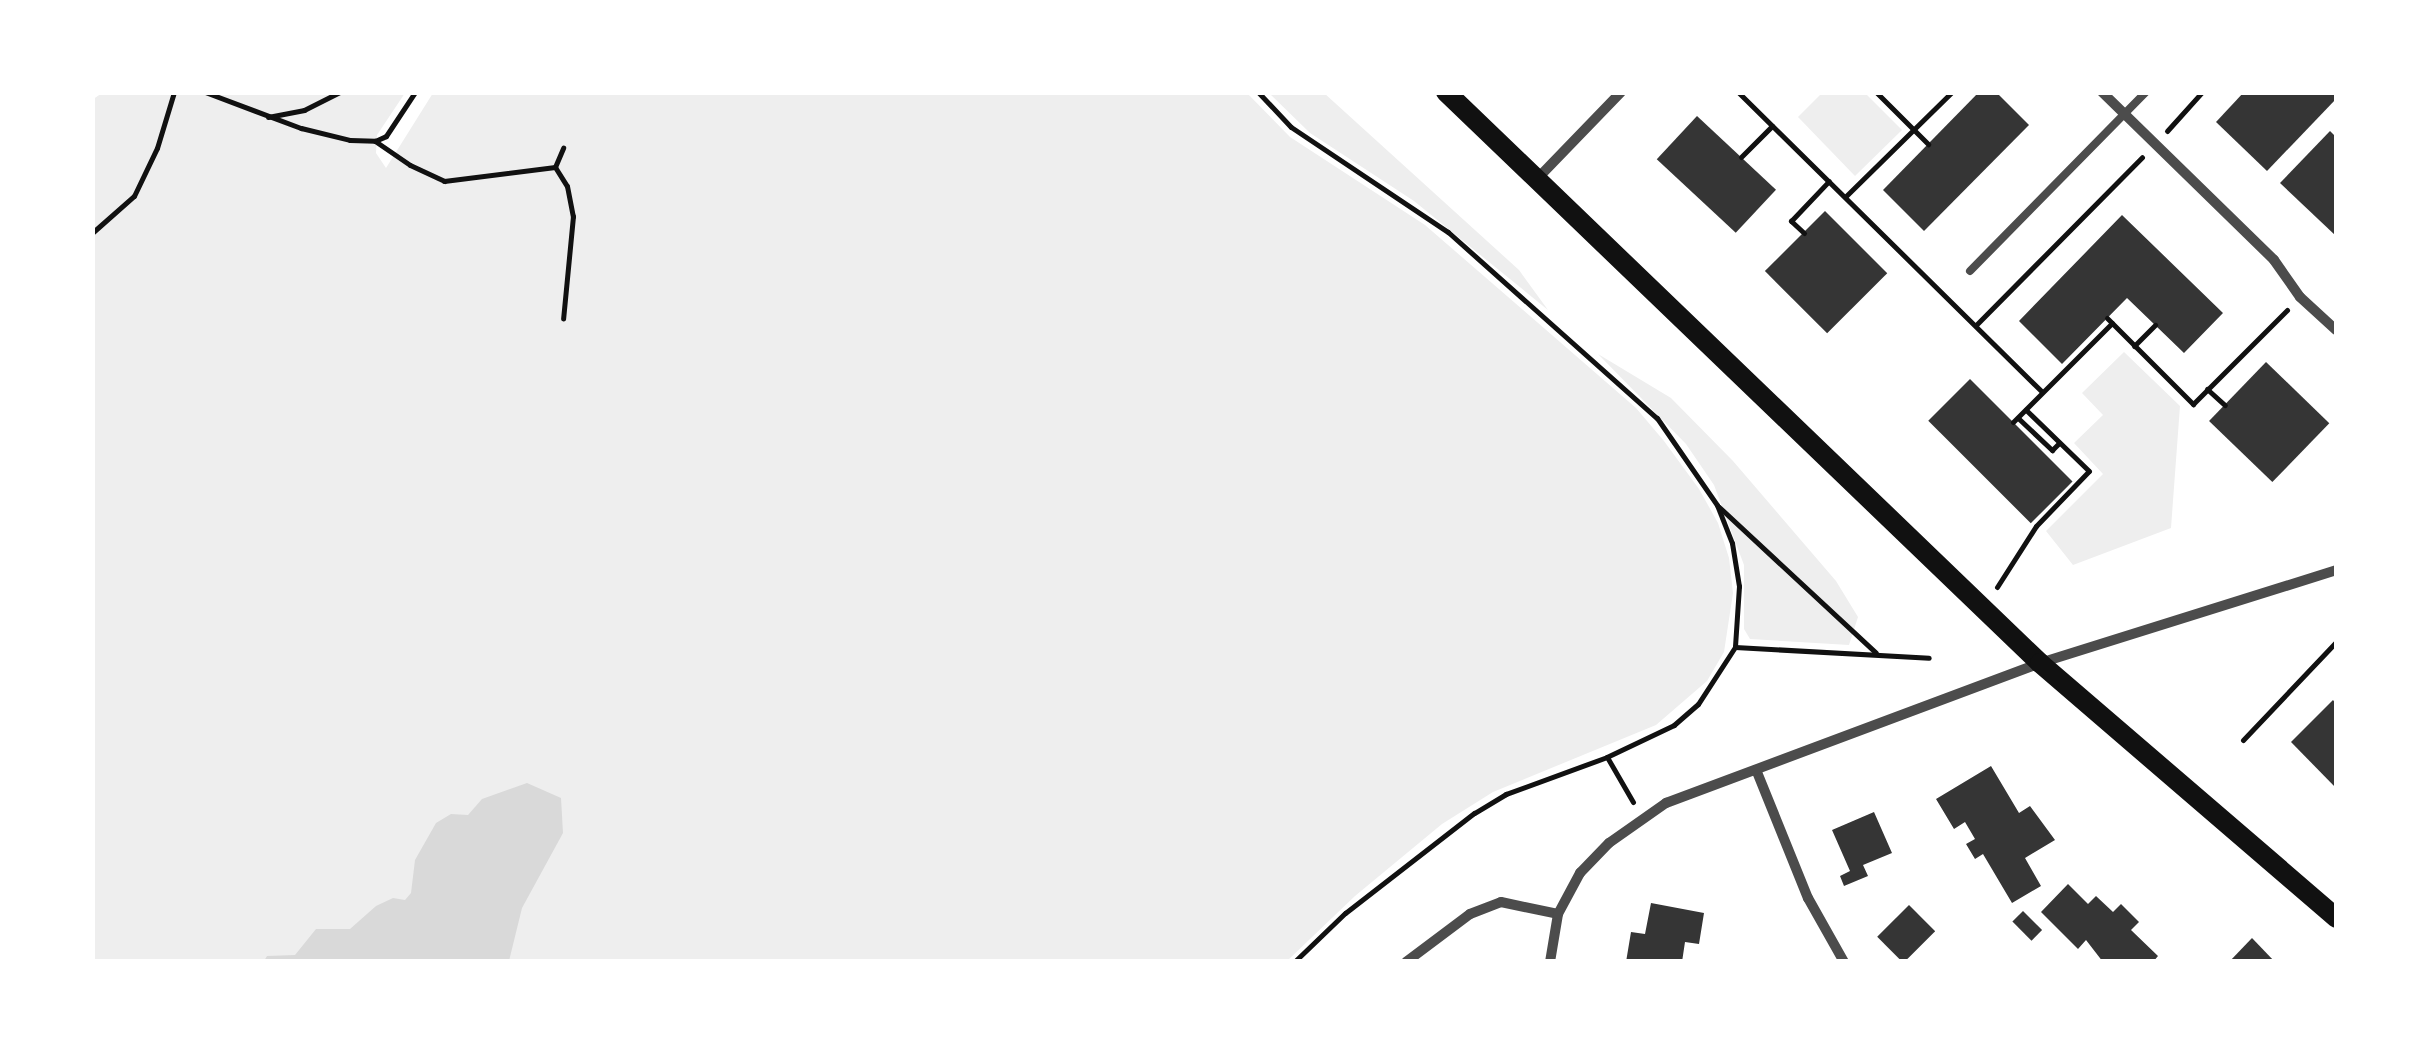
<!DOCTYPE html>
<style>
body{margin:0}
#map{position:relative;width:2429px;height:1054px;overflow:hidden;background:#fff;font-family:Raleway,sans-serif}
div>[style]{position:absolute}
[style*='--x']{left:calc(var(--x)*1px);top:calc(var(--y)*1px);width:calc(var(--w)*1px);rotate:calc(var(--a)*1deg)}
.green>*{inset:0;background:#eee}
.water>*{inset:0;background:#d9d9d9}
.building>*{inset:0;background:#353535;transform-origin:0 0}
.path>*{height:5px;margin:-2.5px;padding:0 2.5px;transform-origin:2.5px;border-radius:2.5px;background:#111}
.service>*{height:8px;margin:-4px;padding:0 4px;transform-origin:4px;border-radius:4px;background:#4c4c4c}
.minor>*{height:10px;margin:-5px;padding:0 5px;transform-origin:5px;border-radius:5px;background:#4c4c4c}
.secondary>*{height:20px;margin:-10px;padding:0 10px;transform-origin:10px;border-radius:10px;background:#111}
span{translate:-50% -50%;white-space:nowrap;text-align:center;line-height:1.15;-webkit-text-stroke:9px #fff;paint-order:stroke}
.frame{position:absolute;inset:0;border:95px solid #fff;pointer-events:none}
</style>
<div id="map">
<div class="green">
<div style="clip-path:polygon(102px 93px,405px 93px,377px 135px,376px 153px,386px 168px,433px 93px,1247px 93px,1290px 137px,1425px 225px,1636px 408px,1664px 441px,1699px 489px,1718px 523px,1729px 558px,1733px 593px,1724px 652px,1707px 681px,1656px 725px,1493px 792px,1442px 824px,1355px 896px,1287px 961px,93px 962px,92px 100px)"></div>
<div style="clip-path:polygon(1269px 93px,1324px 93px,1519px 270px,1548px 310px,1414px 201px,1310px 133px)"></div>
<div style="clip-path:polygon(1822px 93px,1865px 93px,1902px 130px,1855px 176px,1798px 117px)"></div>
<div style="clip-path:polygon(2124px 352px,2180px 406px,2171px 528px,2073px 565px,2046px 531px,2103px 474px,2074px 443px,2103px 415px,2082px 393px)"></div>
<div style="clip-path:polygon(1598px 354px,1671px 398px,1733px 461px,1836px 581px,1858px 617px,1849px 645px,1750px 639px,1744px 629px,1744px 565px,1714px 485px,1686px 444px)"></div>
</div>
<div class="water">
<div style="clip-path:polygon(527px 783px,561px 798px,563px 833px,522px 908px,509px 961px,264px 961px,267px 956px,295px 955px,316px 929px,350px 929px,376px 906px,393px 898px,405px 900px,411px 893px,415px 860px,436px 823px,451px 814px,468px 815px,482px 799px)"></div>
</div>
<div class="building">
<div style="clip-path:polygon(1979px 92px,1996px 92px,2029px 125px,1924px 231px,1883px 190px)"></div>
<div style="clip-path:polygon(2244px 92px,2336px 92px,2336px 99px,2267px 171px,2216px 122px)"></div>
<div style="left:1697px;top:116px;width:108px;height:59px;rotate:43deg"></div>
<div style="clip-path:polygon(2330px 131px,2336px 137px,2336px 236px,2280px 183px)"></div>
<div style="left:1825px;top:211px;width:88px;height:85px;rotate:45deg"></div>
<div style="clip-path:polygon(2122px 215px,2223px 313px,2184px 353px,2127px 298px,2062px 364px,2019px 321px)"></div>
<div style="left:2266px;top:362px;width:88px;height:82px;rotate:44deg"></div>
<div style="left:1970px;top:379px;width:145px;height:59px;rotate:45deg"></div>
<div style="clip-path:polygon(2333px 700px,2336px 704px,2336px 788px,2291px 742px)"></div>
<div style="clip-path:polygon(1991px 766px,2019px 813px,2030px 806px,2055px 840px,2025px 858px,2041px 886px,2012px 903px,1983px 854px,1975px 859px,1966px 844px,1975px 839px,1965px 822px,1954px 829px,1936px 799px)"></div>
<div style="clip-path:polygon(1874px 812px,1892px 853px,1863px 865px,1868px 876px,1844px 886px,1840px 876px,1850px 871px,1832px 830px)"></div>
<div style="clip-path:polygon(2068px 884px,2088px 904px,2096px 896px,2113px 912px,2121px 904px,2139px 922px,2131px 930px,2158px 956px,2153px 962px,2103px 962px,2086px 940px,2078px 949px,2041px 912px)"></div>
<div style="clip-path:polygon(1651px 903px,1704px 913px,1699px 944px,1685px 942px,1682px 962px,1626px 962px,1631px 932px,1645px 934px)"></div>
<div style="left:1909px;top:905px;width:37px;height:45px;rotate:45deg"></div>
<div style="left:2023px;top:911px;width:27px;height:15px;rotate:45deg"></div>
<div style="clip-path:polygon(2252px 938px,2275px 962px,2229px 962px)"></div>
</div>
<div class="path">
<div style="--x:205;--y:92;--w:103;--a:20.6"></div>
<div style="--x:301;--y:128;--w:50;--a:13.8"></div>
<div style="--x:350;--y:140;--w:25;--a:2"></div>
<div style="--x:375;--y:141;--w:12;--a:-24"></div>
<div style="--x:386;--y:136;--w:53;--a:-56.6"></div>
<div style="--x:1258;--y:92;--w:48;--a:46.7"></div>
<div style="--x:1291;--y:127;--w:189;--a:33.8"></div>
<div style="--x:1448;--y:232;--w:280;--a:41.7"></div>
<div style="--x:1657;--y:418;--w:106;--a:55.4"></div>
<div style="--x:1717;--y:505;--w:41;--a:68.5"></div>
<div style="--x:1732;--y:543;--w:44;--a:80.8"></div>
<div style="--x:1739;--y:586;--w:61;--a:93.8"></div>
<div style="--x:1735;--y:647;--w:68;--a:123"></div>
<div style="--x:1698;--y:704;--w:32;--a:139"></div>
<div style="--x:1674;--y:725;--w:74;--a:154.5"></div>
<div style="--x:1607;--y:757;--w:108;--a:159.9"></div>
<div style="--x:1506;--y:794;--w:37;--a:149"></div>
<div style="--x:1474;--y:813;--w:163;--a:142.2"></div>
<div style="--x:1345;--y:913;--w:71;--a:136.1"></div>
<div style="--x:1738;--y:92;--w:427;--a:44.6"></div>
<div style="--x:1876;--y:92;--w:74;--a:45"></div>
<div style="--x:268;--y:117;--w:37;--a:-11"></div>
<div style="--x:304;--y:110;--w:40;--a:-26.6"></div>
<div style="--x:2167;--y:131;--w:52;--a:-48.1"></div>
<div style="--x:375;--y:141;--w:42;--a:34.4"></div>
<div style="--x:410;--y:165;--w:38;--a:25"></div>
<div style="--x:444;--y:181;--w:112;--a:-7.2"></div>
<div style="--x:555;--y:167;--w:22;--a:58"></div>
<div style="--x:567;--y:186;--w:31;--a:79"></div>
<div style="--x:573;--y:216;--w:103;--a:95.5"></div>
<div style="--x:1741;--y:157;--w:44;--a:-45"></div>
<div style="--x:555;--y:167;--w:21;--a:-67"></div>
<div style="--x:1846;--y:196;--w:148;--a:-44.5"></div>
<div style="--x:92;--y:233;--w:56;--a:-41.4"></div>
<div style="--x:134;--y:196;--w:53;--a:-64.4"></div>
<div style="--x:157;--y:148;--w:59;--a:-73.1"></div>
<div style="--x:1804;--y:233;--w:18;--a:-137"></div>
<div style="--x:1791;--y:221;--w:55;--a:-46.5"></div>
<div style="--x:2107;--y:318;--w:122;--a:45"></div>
<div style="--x:2193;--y:404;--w:133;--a:-45"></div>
<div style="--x:1976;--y:325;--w:236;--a:-45.3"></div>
<div style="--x:2134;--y:346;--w:30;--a:-45"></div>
<div style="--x:2207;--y:389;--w:24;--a:42"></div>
<div style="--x:2018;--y:418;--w:47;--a:43.3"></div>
<div style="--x:2052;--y:450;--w:10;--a:-45"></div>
<div style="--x:2013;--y:422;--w:140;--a:-45"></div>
<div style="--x:1719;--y:507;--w:214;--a:42.9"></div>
<div style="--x:1997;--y:587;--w:72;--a:-57.4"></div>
<div style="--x:2036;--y:526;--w:76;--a:-46.1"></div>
<div style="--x:2089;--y:471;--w:88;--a:-135.9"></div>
<div style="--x:1735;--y:647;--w:194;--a:3.2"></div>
<div style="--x:2243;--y:740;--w:135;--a:-46.5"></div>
<div style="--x:1607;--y:757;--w:52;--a:60"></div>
</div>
<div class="service">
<div style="--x:1970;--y:271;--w:251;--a:-45.5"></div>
</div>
<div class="minor">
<div style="--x:2102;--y:92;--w:240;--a:44.3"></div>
<div style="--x:2274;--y:260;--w:45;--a:54.9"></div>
<div style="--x:2300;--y:297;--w:49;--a:42.5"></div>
<div style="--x:1537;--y:179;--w:121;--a:-46"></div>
<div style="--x:1757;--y:772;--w:136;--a:68"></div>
<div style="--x:1808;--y:898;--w:73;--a:60.6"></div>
<div style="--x:1406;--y:962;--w:80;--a:-36.9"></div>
<div style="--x:1470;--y:914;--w:33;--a:-21"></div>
<div style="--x:1501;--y:902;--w:58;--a:11.9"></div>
<div style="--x:1550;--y:962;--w:49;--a:-80.5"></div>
<div style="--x:1558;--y:914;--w:47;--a:-61.8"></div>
<div style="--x:1580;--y:873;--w:42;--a:-46"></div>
<div style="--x:1609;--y:843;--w:70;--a:-35.1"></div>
<div style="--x:1666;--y:803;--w:399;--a:-20.5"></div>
<div style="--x:2040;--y:663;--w:310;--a:-17.4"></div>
</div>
<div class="secondary">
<div style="--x:1446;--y:92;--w:824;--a:43.87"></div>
<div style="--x:2040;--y:663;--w:391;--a:40.7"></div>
</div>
<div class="frame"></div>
</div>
